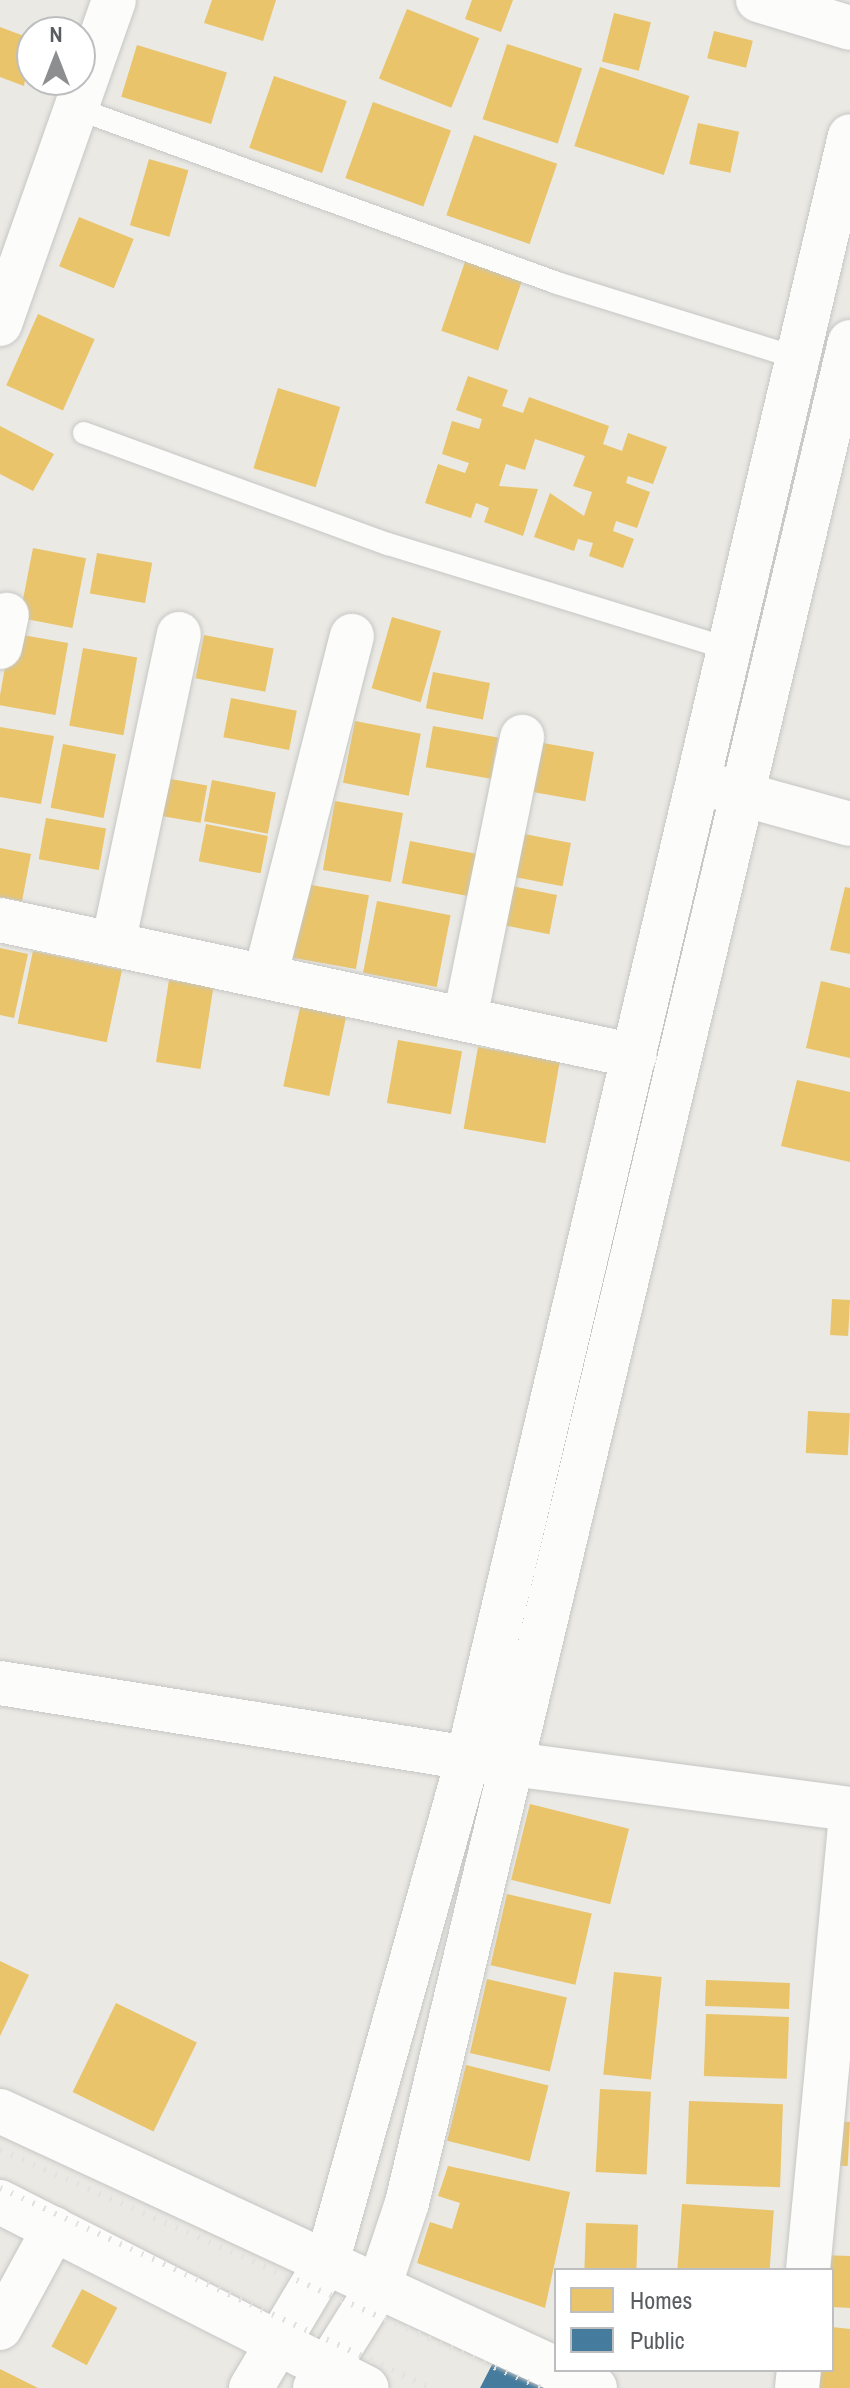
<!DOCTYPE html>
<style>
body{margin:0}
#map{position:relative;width:850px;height:2388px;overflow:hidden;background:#eae9e4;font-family:"Archivo Narrow",sans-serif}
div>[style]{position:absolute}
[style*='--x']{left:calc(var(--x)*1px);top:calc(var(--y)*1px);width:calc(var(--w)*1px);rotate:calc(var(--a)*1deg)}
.homes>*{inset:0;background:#e9c46a;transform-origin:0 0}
.public>*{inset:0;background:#457b9d}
.roads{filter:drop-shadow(0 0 2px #c6c6c4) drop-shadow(0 0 2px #c6c6c4)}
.lane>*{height:22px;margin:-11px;padding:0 11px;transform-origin:11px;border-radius:11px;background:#fcfcfb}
.street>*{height:44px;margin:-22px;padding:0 22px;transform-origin:22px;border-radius:22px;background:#fcfcfb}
.secondary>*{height:44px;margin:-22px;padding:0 22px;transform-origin:22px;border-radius:22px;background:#fcfcfb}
.rail>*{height:6px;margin-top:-3px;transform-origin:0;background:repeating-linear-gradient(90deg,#e2e2e1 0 2px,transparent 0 12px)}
span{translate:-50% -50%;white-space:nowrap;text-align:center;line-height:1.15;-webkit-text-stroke:8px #fff;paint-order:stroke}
.legend{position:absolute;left:554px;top:2268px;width:280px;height:104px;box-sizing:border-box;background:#fff;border:2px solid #bdbec0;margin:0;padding:10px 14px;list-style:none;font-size:24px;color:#595d62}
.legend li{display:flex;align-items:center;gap:16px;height:40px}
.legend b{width:40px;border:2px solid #bdbec0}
.north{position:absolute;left:16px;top:16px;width:80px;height:80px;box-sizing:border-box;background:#fff;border:2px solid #bdbec0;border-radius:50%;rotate:0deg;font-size:22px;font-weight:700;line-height:32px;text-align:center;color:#595d62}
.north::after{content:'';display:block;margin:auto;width:28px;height:36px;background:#8c8e90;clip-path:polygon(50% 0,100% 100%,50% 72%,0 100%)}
</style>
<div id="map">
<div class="homes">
<div style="clip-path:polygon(212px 0,276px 0,263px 41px,204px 23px)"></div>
<div style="clip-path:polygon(472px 0,513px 0,501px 32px,465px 19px)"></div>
<div style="left:407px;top:9px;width:78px;height:75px;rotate:22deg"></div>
<div style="left:614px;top:13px;width:38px;height:50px;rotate:14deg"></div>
<div style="clip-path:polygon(0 27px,32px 39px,24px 86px,0 77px)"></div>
<div style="left:714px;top:31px;width:40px;height:28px;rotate:14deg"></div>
<div style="left:507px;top:44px;width:79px;height:79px;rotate:18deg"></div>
<div style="left:137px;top:45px;width:94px;height:54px;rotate:17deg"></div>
<div style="left:600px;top:67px;width:94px;height:83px;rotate:18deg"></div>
<div style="left:274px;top:76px;width:77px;height:76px;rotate:19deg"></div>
<div style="left:373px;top:102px;width:83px;height:81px;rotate:20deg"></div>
<div style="left:698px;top:123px;width:42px;height:42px;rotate:12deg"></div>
<div style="left:474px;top:135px;width:88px;height:85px;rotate:19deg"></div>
<div style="left:149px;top:159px;width:41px;height:69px;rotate:16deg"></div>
<div style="left:79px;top:217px;width:59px;height:53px;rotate:22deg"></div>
<div style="left:466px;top:259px;width:60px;height:76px;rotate:19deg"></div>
<div style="left:38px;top:314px;width:62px;height:78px;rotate:24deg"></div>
<div style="clip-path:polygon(468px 376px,508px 390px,502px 406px,523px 413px,529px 397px,609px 426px,603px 444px,622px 451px,628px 433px,667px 447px,653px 484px,628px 476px,626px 483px,650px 492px,637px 528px,616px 521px,613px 531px,634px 539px,623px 568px,589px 556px,593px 543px,578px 539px,574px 551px,534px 537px,550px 493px,584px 516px,592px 492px,573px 486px,585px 456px,535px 439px,525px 470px,506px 464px,499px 486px,538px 489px,523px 536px,484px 522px,489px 508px,476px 503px,471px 518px,425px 503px,438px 464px,465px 473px,469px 463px,442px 454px,452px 421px,479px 429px,482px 419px,456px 410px)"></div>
<div style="left:278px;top:388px;width:65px;height:84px;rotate:17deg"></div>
<div style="clip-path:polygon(0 426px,54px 454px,33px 491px,0 474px)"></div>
<div style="left:33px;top:548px;width:54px;height:71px;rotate:11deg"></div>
<div style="left:97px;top:553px;width:56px;height:41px;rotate:10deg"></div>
<div style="left:392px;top:617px;width:51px;height:74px;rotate:16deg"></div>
<div style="left:11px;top:633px;width:58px;height:73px;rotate:10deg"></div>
<div style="left:204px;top:635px;width:71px;height:44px;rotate:11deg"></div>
<div style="left:83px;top:648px;width:55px;height:79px;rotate:10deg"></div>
<div style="left:433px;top:672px;width:58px;height:37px;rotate:11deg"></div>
<div style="left:231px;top:698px;width:67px;height:40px;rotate:11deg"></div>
<div style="left:355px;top:721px;width:67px;height:63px;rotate:11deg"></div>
<div style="left:433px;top:726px;width:66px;height:42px;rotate:10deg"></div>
<div style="clip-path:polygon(0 727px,54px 736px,41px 804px,0 797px)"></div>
<div style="left:526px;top:740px;width:69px;height:50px;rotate:10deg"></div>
<div style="left:63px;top:744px;width:54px;height:65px;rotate:11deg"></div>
<div style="left:154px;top:776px;width:54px;height:38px;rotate:10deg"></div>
<div style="left:212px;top:780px;width:65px;height:42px;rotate:11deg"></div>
<div style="left:335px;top:801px;width:69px;height:70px;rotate:10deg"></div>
<div style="left:46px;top:818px;width:61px;height:42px;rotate:10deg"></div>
<div style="left:206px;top:824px;width:63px;height:38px;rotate:11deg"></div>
<div style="left:514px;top:832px;width:58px;height:44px;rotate:11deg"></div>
<div style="left:410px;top:841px;width:71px;height:43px;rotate:11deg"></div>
<div style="clip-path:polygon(0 848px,31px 854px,22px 901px,0 897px)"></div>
<div style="left:300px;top:883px;width:70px;height:75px;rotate:10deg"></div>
<div style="left:501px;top:884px;width:57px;height:40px;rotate:11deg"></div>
<div style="clip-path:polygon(845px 887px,850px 888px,850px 954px,830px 950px)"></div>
<div style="left:377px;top:901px;width:75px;height:73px;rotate:11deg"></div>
<div style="clip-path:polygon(0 948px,28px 954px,14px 1018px,0 1015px)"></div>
<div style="left:33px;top:951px;width:91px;height:74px;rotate:12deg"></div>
<div style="left:169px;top:980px;width:45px;height:83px;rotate:9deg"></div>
<div style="clip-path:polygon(821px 981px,850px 988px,850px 1058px,806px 1048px)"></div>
<div style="left:301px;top:1003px;width:47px;height:85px;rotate:12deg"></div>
<div style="left:398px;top:1040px;width:65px;height:64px;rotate:10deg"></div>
<div style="left:478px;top:1047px;width:83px;height:83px;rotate:10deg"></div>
<div style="clip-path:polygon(797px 1080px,850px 1092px,850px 1162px,781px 1146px)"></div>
<div style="left:832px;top:1299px;width:18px;height:36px;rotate:3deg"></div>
<div style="left:808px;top:1411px;width:42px;height:42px;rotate:3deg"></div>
<div style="left:530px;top:1804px;width:102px;height:78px;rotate:14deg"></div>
<div style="left:507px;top:1894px;width:87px;height:73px;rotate:13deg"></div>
<div style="clip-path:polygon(0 1961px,29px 1975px,0 2036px)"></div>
<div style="left:614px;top:1972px;width:48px;height:103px;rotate:6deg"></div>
<div style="left:487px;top:1979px;width:82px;height:76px;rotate:13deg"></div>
<div style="left:706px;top:1980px;width:84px;height:26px;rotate:2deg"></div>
<div style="left:116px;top:2003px;width:90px;height:99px;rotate:26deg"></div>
<div style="left:706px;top:2014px;width:83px;height:62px;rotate:2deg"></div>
<div style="left:466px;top:2065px;width:85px;height:78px;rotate:14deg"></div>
<div style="left:600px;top:2089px;width:51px;height:83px;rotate:3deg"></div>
<div style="left:689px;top:2101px;width:94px;height:83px;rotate:2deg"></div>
<div style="left:830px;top:2121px;width:20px;height:44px;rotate:3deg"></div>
<div style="clip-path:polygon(448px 2166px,570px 2192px,545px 2308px,417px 2263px,430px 2222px,452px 2229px,460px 2203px,438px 2196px)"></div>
<div style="left:682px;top:2204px;width:92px;height:66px;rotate:4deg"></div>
<div style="left:586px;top:2223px;width:52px;height:47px;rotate:2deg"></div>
<div style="clip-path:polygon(820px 2255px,850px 2256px,850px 2308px,832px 2307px,832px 2270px,819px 2270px)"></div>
<div style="left:82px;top:2289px;width:40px;height:65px;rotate:28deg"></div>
<div style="clip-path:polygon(832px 2327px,850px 2329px,850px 2388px,810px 2388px,811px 2370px,832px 2370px)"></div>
<div style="clip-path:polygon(0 2369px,38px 2388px,0 2388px)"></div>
</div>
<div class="public">
<div style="clip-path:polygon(497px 2355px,564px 2388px,480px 2388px)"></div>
</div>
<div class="roads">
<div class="lane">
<div style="--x:78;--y:109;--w:510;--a:19.96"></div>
<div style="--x:557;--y:283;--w:256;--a:17.3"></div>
<div style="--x:84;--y:433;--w:324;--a:20.1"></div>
<div style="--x:388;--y:544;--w:361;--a:17.1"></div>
</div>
<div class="street">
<div style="--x:758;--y:0;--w:96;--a:16.9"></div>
<div style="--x:0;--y:324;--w:343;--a:-70.6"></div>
<div style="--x:0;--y:647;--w:33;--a:-78"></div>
<div style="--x:706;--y:784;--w:149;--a:15.5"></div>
<div style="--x:0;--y:920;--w:649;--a:12.09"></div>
<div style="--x:113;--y:944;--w:317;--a:-78"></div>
<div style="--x:266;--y:973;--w:348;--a:-75.7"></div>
<div style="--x:465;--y:1018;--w:287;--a:-78.5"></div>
<div style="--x:0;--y:1683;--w:474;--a:9.1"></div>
<div style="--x:468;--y:1758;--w:385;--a:7.6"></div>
<div style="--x:808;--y:2270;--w:446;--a:-84.6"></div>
<div style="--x:0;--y:2328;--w:113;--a:-61.4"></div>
<div style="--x:797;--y:2388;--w:18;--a:-84"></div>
</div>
<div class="secondary">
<div style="--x:0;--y:2111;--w:613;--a:24.89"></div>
<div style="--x:0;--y:2202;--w:411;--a:26.9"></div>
<div style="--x:557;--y:2370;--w:42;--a:25.3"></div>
<div style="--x:251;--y:2388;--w:150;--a:-59.2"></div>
<div style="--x:328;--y:2259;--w:520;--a:-74.39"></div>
<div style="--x:468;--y:1758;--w:1666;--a:-76.75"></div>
<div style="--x:315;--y:2388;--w:123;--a:-58"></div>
<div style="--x:380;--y:2284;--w:85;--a:-71.6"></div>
<div style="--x:407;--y:2203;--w:1913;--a:-76.61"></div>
</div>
</div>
<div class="rail">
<div style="--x:0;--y:2150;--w:592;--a:23.71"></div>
<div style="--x:0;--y:2188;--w:474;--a:24.9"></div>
</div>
<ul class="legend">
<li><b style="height:22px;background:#e9c46a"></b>Homes</li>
<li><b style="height:22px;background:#457b9d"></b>Public</li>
</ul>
<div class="north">N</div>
</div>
